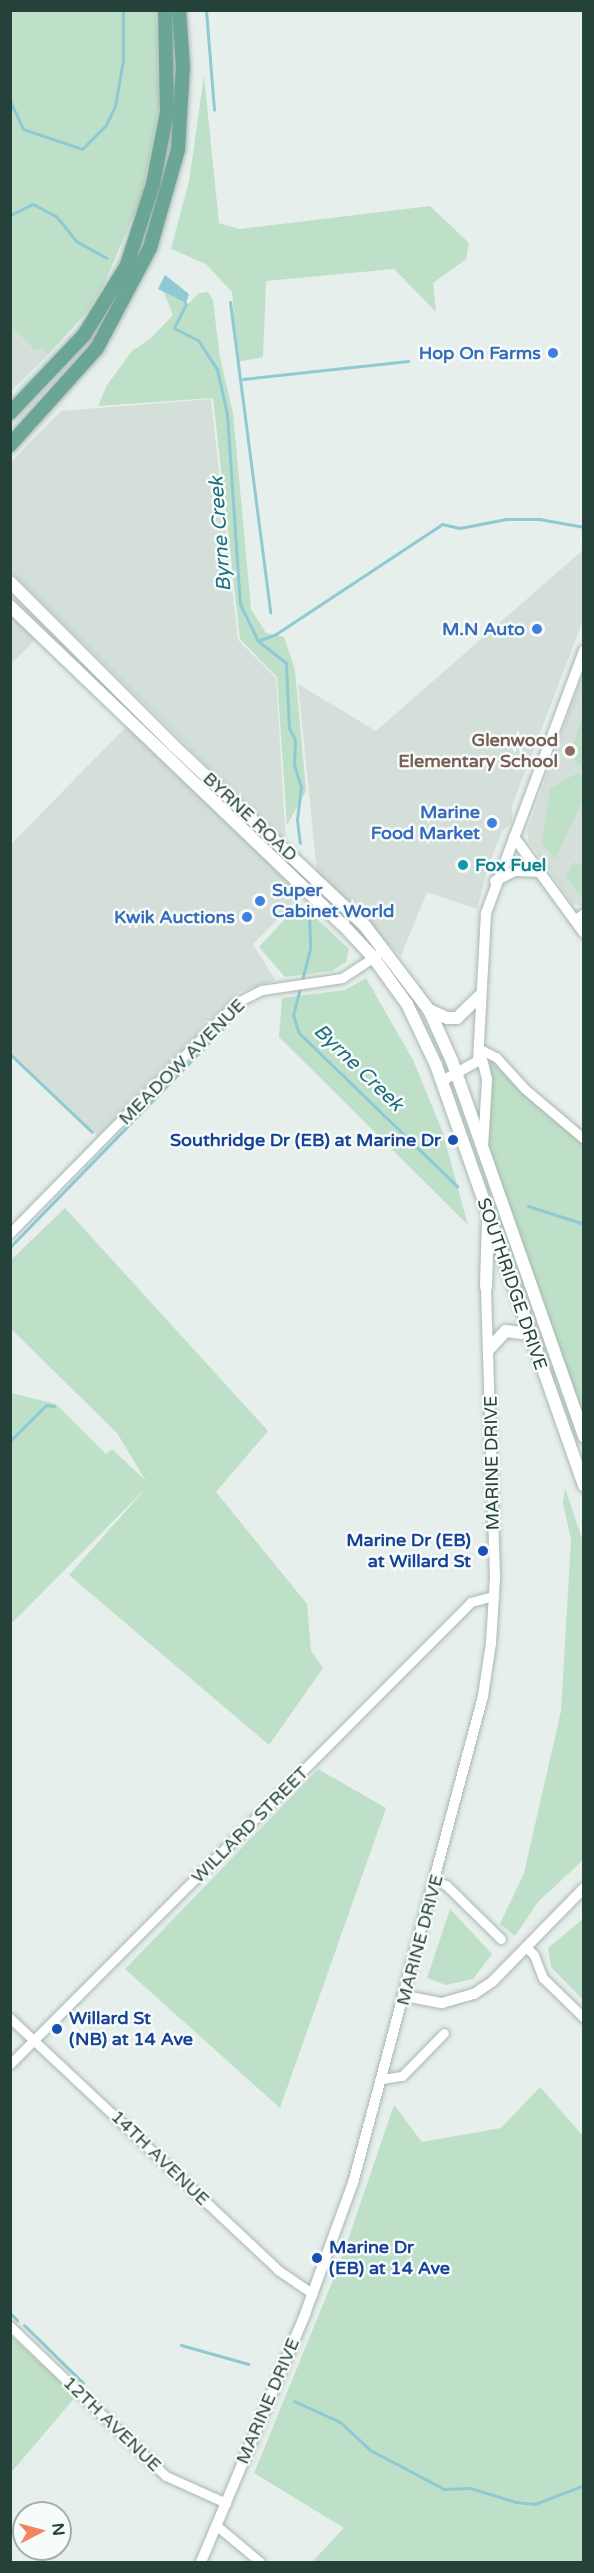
<!DOCTYPE html>
<style>
body{margin:0}
#map{position:relative;width:594px;height:2573px;overflow:hidden;background:#e6efeb;font-family:"Varela Round",sans-serif}
div>[style]{position:absolute}
[style*='--x']{left:calc(var(--x)*1px);top:calc(var(--y)*1px);width:calc(var(--w)*1px);rotate:calc(var(--a)*1deg)}
.built>*{inset:0;background:#d4dfda}
.green>*{inset:0;background:#bfe0c8}
.water>*{inset:0;background:#8ec9d4}
.stream>*{height:3px;margin:-1.5px;padding:0 1.5px;transform-origin:1.5px;border-radius:1.5px;background:#8ec9d4}
.roads{filter:drop-shadow(0 0 2px #a8b8b2) drop-shadow(0 0 2px #a8b8b2)}
.minor>*{height:9px;margin:-4.5px;padding:0 4.5px;transform-origin:4.5px;border-radius:4.5px;background:#fff}
.tertiary>*{height:10px;margin:-5px;padding:0 5px;transform-origin:5px;border-radius:5px;background:#fff}
.secondary>*{height:12px;margin:-6px;padding:0 6px;transform-origin:6px;border-radius:6px;background:#fff}
.primary>*{height:14px;margin:-7px;padding:0 7px;transform-origin:7px;border-radius:7px;background:#6aa596}
.dots>*{width:16px;height:16px;translate:-50% -50%;box-sizing:border-box;border:3px solid #f7fbf9;border-radius:50%}
span{translate:-50% -50%;white-space:nowrap;text-align:center;line-height:1.15;-webkit-text-stroke:5px #f7fbf9;paint-order:stroke}
.shop-label{font-size:18px;color:#366cbe;font-weight:700}
.right{translate:-100% -50%;text-align:right}
.left{translate:0 -50%;text-align:left}
.education-label{font-size:18px;color:#785e54;font-weight:700}
.street-label{font-size:18px;color:#24423a}
.culture-label{font-size:18px;color:#0d838f;font-weight:700}
.transit-label{font-size:18px;color:#164399;font-weight:700}
.water-label{font-size:20px;color:#1c6f80;font-style:italic}
.frame{position:absolute;inset:0;border:12px solid #24423a;pointer-events:none}
.north{position:absolute;left:12px;top:2501px;width:60px;height:60px;box-sizing:border-box;background:#f7fbf9;border:2px solid #a3b1ad;border-radius:50%;rotate:84deg;font-size:16px;font-weight:700;line-height:24px;text-align:center;color:#24423a}
.north::after{content:'';display:block;margin:auto;width:21px;height:27px;background:#f4845f;clip-path:polygon(50% 0,100% 100%,50% 72%,0 100%)}
</style>
<div id="map">
<div class="built">
<div style="clip-path:polygon(10px 319px,48px 355px,11px 391px,10px 391px)"></div>
<div style="clip-path:polygon(211px 399px,238px 640px,276px 678px,286px 844px,11px 572px,10px 463px,61px 411px)"></div>
<div style="clip-path:polygon(583px 550px,582px 623px,512px 806px,512px 822px,502px 831px,487px 870px,477px 909px,427px 892px,401px 956px,317px 873px,298px 684px,376px 731px)"></div>
<div style="clip-path:polygon(11px 613px,38px 637px,11px 664px)"></div>
<div style="clip-path:polygon(583px 673px,583px 906px,581px 906px,572px 903px,529px 842px,527px 831px)"></div>
<div style="clip-path:polygon(128px 725px,303px 894px,253px 944px,275px 980px,239px 992px,98px 1136px,11px 1053px,10px 845px)"></div>
</div>
<div class="green">
<div style="clip-path:polygon(10px 11px,156px 11px,159px 106px,142px 196px,103px 286px,86px 313px,48px 355px,41px 349px,35px 350px,11px 326px)"></div>
<div style="clip-path:polygon(204px 76px,219px 223px,239px 229px,430px 206px,469px 243px,466px 259px,433px 283px,436px 312px,394px 269px,266px 281px,263px 357px,237px 362px,232px 292px,206px 264px,171px 249px,189px 181px)"></div>
<div style="clip-path:polygon(164px 292px,184px 302px,185px 307px,199px 293px,208px 292px,213px 300px,220px 358px,233px 413px,251px 609px,266px 633px,284px 637px,295px 670px,306px 791px,287px 825px,277px 677px,240px 639px,213px 398px,98px 406px,107px 385px,132px 351px,150px 339px,173px 315px)"></div>
<div style="clip-path:polygon(583px 715px,583px 767px,569px 756px)"></div>
<div style="clip-path:polygon(577px 773px,583px 776px,583px 800px,555px 859px,542px 843px,550px 789px)"></div>
<div style="clip-path:polygon(574px 862px,583px 865px,583px 898px,566px 878px)"></div>
<div style="clip-path:polygon(300px 903px,349px 949px,346px 962px,332px 971px,285px 977px,259px 947px)"></div>
<div style="clip-path:polygon(366px 978px,413px 1060px,442px 1130px,468px 1225px,279px 1037px,282px 998px,345px 990px)"></div>
<div style="clip-path:polygon(494px 1060px,583px 1143px,583px 1415px,489px 1148px,490px 1062px)"></div>
<div style="clip-path:polygon(65px 1208px,268px 1431px,216px 1492px,307px 1604px,311px 1651px,323px 1668px,269px 1745px,69px 1575px,148px 1486px,11px 1624px,11px 1393px,56px 1404px,106px 1454px,112px 1449px,146px 1481px,117px 1433px,11px 1329px,11px 1260px)"></div>
<div style="clip-path:polygon(565px 1488px,584px 1545px,583px 1860px,538px 1902px,515px 1936px,500px 1924px,524px 1873px,561px 1711px,571px 1540px,563px 1503px)"></div>
<div style="clip-path:polygon(318px 1769px,386px 1808px,280px 2108px,125px 1969px)"></div>
<div style="clip-path:polygon(450px 1909px,492px 1954px,473px 1979px,446px 1985px,427px 1978px)"></div>
<div style="clip-path:polygon(583px 1919px,583px 2000px,551px 1967px,548px 1948px)"></div>
<div style="clip-path:polygon(540px 2087px,583px 2136px,583px 2562px,312px 2562px,344px 2528px,254px 2473px,340px 2263px,394px 2105px,422px 2142px,501px 2128px)"></div>
<div style="clip-path:polygon(11px 2336px,76px 2396px,10px 2474px)"></div>
</div>
<div class="water">
<div style="clip-path:polygon(165px 275px,189px 294px,185px 307px,184px 302px,158px 289px)"></div>
</div>
<div class="stream">
<div style="--x:206;--y:10;--w:100;--a:85.4"></div>
<div style="--x:10;--y:101;--w:31;--a:65"></div>
<div style="--x:23;--y:129;--w:62;--a:18.7"></div>
<div style="--x:82;--y:149;--w:34;--a:-45"></div>
<div style="--x:106;--y:125;--w:21;--a:-65"></div>
<div style="--x:115;--y:106;--w:47;--a:-80.1"></div>
<div style="--x:123;--y:60;--w:50;--a:-90"></div>
<div style="--x:10;--y:215;--w:25;--a:-26"></div>
<div style="--x:33;--y:204;--w:26;--a:28"></div>
<div style="--x:56;--y:216;--w:32;--a:51"></div>
<div style="--x:76;--y:241;--w:35;--a:29"></div>
<div style="--x:230;--y:302;--w:313;--a:82.6"></div>
<div style="--x:186;--y:304;--w:27;--a:117"></div>
<div style="--x:174;--y:328;--w:27;--a:27"></div>
<div style="--x:198;--y:340;--w:35;--a:57"></div>
<div style="--x:217;--y:369;--w:46;--a:77.5"></div>
<div style="--x:227;--y:414;--w:190;--a:86.1"></div>
<div style="--x:240;--y:604;--w:41;--a:64.1"></div>
<div style="--x:258;--y:641;--w:36;--a:38"></div>
<div style="--x:286;--y:663;--w:65;--a:87.4"></div>
<div style="--x:289;--y:728;--w:13;--a:63"></div>
<div style="--x:295;--y:740;--w:25;--a:92"></div>
<div style="--x:294;--y:765;--w:23;--a:72"></div>
<div style="--x:301;--y:787;--w:33;--a:97"></div>
<div style="--x:297;--y:820;--w:23;--a:83"></div>
<div style="--x:243;--y:379;--w:166;--a:-6.2"></div>
<div style="--x:258;--y:641;--w:19;--a:-21"></div>
<div style="--x:276;--y:634;--w:199;--a:-33.5"></div>
<div style="--x:442;--y:524;--w:18;--a:13"></div>
<div style="--x:460;--y:528;--w:47;--a:-11.1"></div>
<div style="--x:506;--y:519;--w:33;--a:0"></div>
<div style="--x:539;--y:519;--w:46;--a:10.1"></div>
<div style="--x:309;--y:913;--w:36;--a:88"></div>
<div style="--x:310;--y:949;--w:68;--a:104.4"></div>
<div style="--x:293;--y:1015;--w:19;--a:72"></div>
<div style="--x:299;--y:1033;--w:220;--a:44.1"></div>
<div style="--x:10;--y:1054;--w:113;--a:43.6"></div>
<div style="--x:528;--y:1206;--w:59;--a:17.8"></div>
<div style="--x:10;--y:1247;--w:318;--a:-45.8"></div>
<div style="--x:10;--y:1441;--w:51;--a:-45"></div>
<div style="--x:46;--y:1405;--w:8;--a:7"></div>
<div style="--x:10;--y:2313;--w:10;--a:45"></div>
<div style="--x:24;--y:2325;--w:83;--a:44.5"></div>
<div style="--x:181;--y:2345;--w:70;--a:15.8"></div>
<div style="--x:294;--y:2401;--w:51;--a:24.5"></div>
<div style="--x:340;--y:2422;--w:41;--a:43"></div>
<div style="--x:370;--y:2450;--w:84;--a:27.8"></div>
<div style="--x:444;--y:2489;--w:26;--a:-2"></div>
<div style="--x:470;--y:2488;--w:48;--a:16.9"></div>
<div style="--x:516;--y:2502;--w:19;--a:6"></div>
<div style="--x:535;--y:2504;--w:53;--a:-21.2"></div>
</div>
<div class="roads">
<div class="minor">
<div style="--x:574;--y:920;--w:12;--a:-35"></div>
<div style="--x:480;--y:1049;--w:18;--a:27"></div>
<div style="--x:496;--y:1057;--w:43;--a:47.8"></div>
<div style="--x:525;--y:1089;--w:77;--a:40.3"></div>
<div style="--x:10;--y:1233;--w:322;--a:-45.5"></div>
<div style="--x:236;--y:1003;--w:29;--a:-27"></div>
<div style="--x:262;--y:990;--w:81;--a:-8.5"></div>
<div style="--x:342;--y:978;--w:42;--a:-33.3"></div>
<div style="--x:436;--y:1881;--w:11;--a:22"></div>
<div style="--x:446;--y:1885;--w:77;--a:44.5"></div>
<div style="--x:526;--y:1947;--w:11;--a:45"></div>
<div style="--x:534;--y:1955;--w:25;--a:69"></div>
<div style="--x:543;--y:1978;--w:57;--a:44.3"></div>
<div style="--x:10;--y:2018;--w:368;--a:43.2"></div>
<div style="--x:278;--y:2270;--w:42;--a:34.4"></div>
<div style="--x:10;--y:2064;--w:653;--a:-45.06"></div>
<div style="--x:471;--y:1602;--w:24;--a:-15"></div>
<div style="--x:382;--y:2079;--w:20;--a:-9"></div>
<div style="--x:402;--y:2076;--w:60;--a:-45.7"></div>
<div style="--x:10;--y:2326;--w:216;--a:43.9"></div>
<div style="--x:166;--y:2476;--w:66;--a:24.2"></div>
<div style="--x:217;--y:2526;--w:56;--a:39.9"></div>
</div>
<div class="tertiary">
<div style="--x:514;--y:837;--w:119;--a:53.9"></div>
<div style="--x:495;--y:881;--w:22;--a:-27"></div>
<div style="--x:515;--y:871;--w:26;--a:2"></div>
<div style="--x:480;--y:1051;--w:30;--a:76"></div>
<div style="--x:487;--y:1080;--w:68;--a:93.4"></div>
<div style="--x:442;--y:1081;--w:41;--a:-29.1"></div>
<div style="--x:478;--y:1061;--w:148;--a:-86.9"></div>
<div style="--x:486;--y:913;--w:280;--a:-69.5"></div>
<div style="--x:405;--y:1996;--w:38;--a:11"></div>
<div style="--x:442;--y:2003;--w:33;--a:-16"></div>
<div style="--x:474;--y:1994;--w:23;--a:-34"></div>
<div style="--x:493;--y:1981;--w:130;--a:-45.6"></div>
<div style="--x:201;--y:2562;--w:269;--a:-67.2"></div>
<div style="--x:305;--y:2314;--w:140;--a:-69.9"></div>
<div style="--x:353;--y:2183;--w:504;--a:-75.05"></div>
<div style="--x:483;--y:1696;--w:54;--a:-81.4"></div>
<div style="--x:491;--y:1643;--w:66;--a:-86.5"></div>
<div style="--x:495;--y:1577;--w:290;--a:-91.8"></div>
</div>
<div class="secondary">
<div style="--x:10;--y:582;--w:232;--a:45"></div>
<div style="--x:174;--y:746;--w:262;--a:43.3"></div>
<div style="--x:365;--y:926;--w:106;--a:52.7"></div>
<div style="--x:429;--y:1010;--w:56;--a:65.7"></div>
<div style="--x:452;--y:1061;--w:398;--a:70.6"></div>
<div style="--x:10;--y:606;--w:460;--a:43.8"></div>
<div style="--x:342;--y:924;--w:45;--a:46.8"></div>
<div style="--x:373;--y:957;--w:58;--a:54.1"></div>
<div style="--x:407;--y:1004;--w:68;--a:64.6"></div>
<div style="--x:436;--y:1065;--w:446;--a:70.6"></div>
<div style="--x:429;--y:1010;--w:20;--a:24"></div>
<div style="--x:447;--y:1018;--w:10;--a:0"></div>
<div style="--x:457;--y:1018;--w:32;--a:-44"></div>
<div style="--x:486;--y:1287;--w:67;--a:-88.3"></div>
<div style="--x:489;--y:1349;--w:25;--a:-47"></div>
<div style="--x:506;--y:1331;--w:24;--a:7"></div>
</div>
<div class="primary">
<div style="--x:10;--y:413;--w:108;--a:-46.5"></div>
<div style="--x:84;--y:335;--w:82;--a:-58.4"></div>
<div style="--x:127;--y:265;--w:85;--a:-72.2"></div>
<div style="--x:153;--y:184;--w:73;--a:-79"></div>
<div style="--x:167;--y:112;--w:102;--a:-91.1"></div>
<div style="--x:10;--y:445;--w:130;--a:-48.1"></div>
<div style="--x:97;--y:348;--w:113;--a:-62.1"></div>
<div style="--x:150;--y:248;--w:102;--a:-74.1"></div>
<div style="--x:178;--y:150;--w:83;--a:-86.6"></div>
<div style="--x:183;--y:67;--w:57;--a:-94"></div>
</div>
</div>
<div class="dots">
<div style="left:553px;top:353px;background:#3f7fe0"></div>
<div style="left:537px;top:629px;background:#3f7fe0"></div>
<div style="left:570px;top:751px;background:#8d6e63"></div>
<div style="left:492px;top:823px;background:#3f7fe0"></div>
<div style="left:463px;top:865px;background:#0f9aa8"></div>
<div style="left:260px;top:901px;background:#3f7fe0"></div>
<div style="left:247px;top:917px;background:#3f7fe0"></div>
<div style="left:453px;top:1140px;background:#1a4fb4"></div>
<div style="left:483px;top:1551px;background:#1a4fb4"></div>
<div style="left:57px;top:2029px;background:#1a4fb4"></div>
<div style="left:317px;top:2258px;background:#1a4fb4"></div>
</div>
<div class="shop-label">
<span class="right" style="left:541px;top:353px">Hop On Farms</span>
<span class="right" style="left:525px;top:629px">M.N Auto</span>
<span class="right" style="left:480px;top:823px">Marine<br>Food Market</span>
<span class="left" style="left:272px;top:901px">Super<br>Cabinet World</span>
<span class="right" style="left:235px;top:917px">Kwik Auctions</span>
</div>
<div class="education-label">
<span class="right" style="left:558px;top:751px">Glenwood<br>Elementary School</span>
</div>
<div class="street-label">
<span style="left:250px;top:817px;rotate:43deg">BYRNE ROAD</span>
<span style="left:182px;top:1062px;rotate:-45deg">MEADOW AVENUE</span>
<span style="left:512px;top:1284px;rotate:71deg">SOUTHRIDGE DRIVE</span>
<span style="left:492px;top:1463px;rotate:-91deg">MARINE DRIVE</span>
<span style="left:250px;top:1825px;rotate:-45deg">WILLARD STREET</span>
<span style="left:420px;top:1940px;rotate:-75deg">MARINE DRIVE</span>
<span style="left:160px;top:2158px;rotate:44deg">14TH AVENUE</span>
<span style="left:268px;top:2401px;rotate:-67deg">MARINE DRIVE</span>
<span style="left:112px;top:2424px;rotate:44deg">12TH AVENUE</span>
</div>
<div class="culture-label">
<span class="left" style="left:475px;top:865px">Fox Fuel</span>
</div>
<div class="transit-label">
<span class="right" style="left:441px;top:1140px">Southridge Dr (EB) at Marine Dr</span>
<span class="right" style="left:471px;top:1551px">Marine Dr (EB)<br>at Willard St</span>
<span class="left" style="left:69px;top:2029px">Willard St<br>(NB) at 14 Ave</span>
<span class="left" style="left:329px;top:2258px">Marine Dr<br>(EB) at 14 Ave</span>
</div>
<div class="water-label">
<span style="left:221px;top:534px;rotate:-94deg">Byrne Creek</span>
<span style="left:358px;top:1068px;rotate:44deg">Byrne Creek</span>
</div>
<div class="frame"></div>
<div class="north">N</div>
</div>
